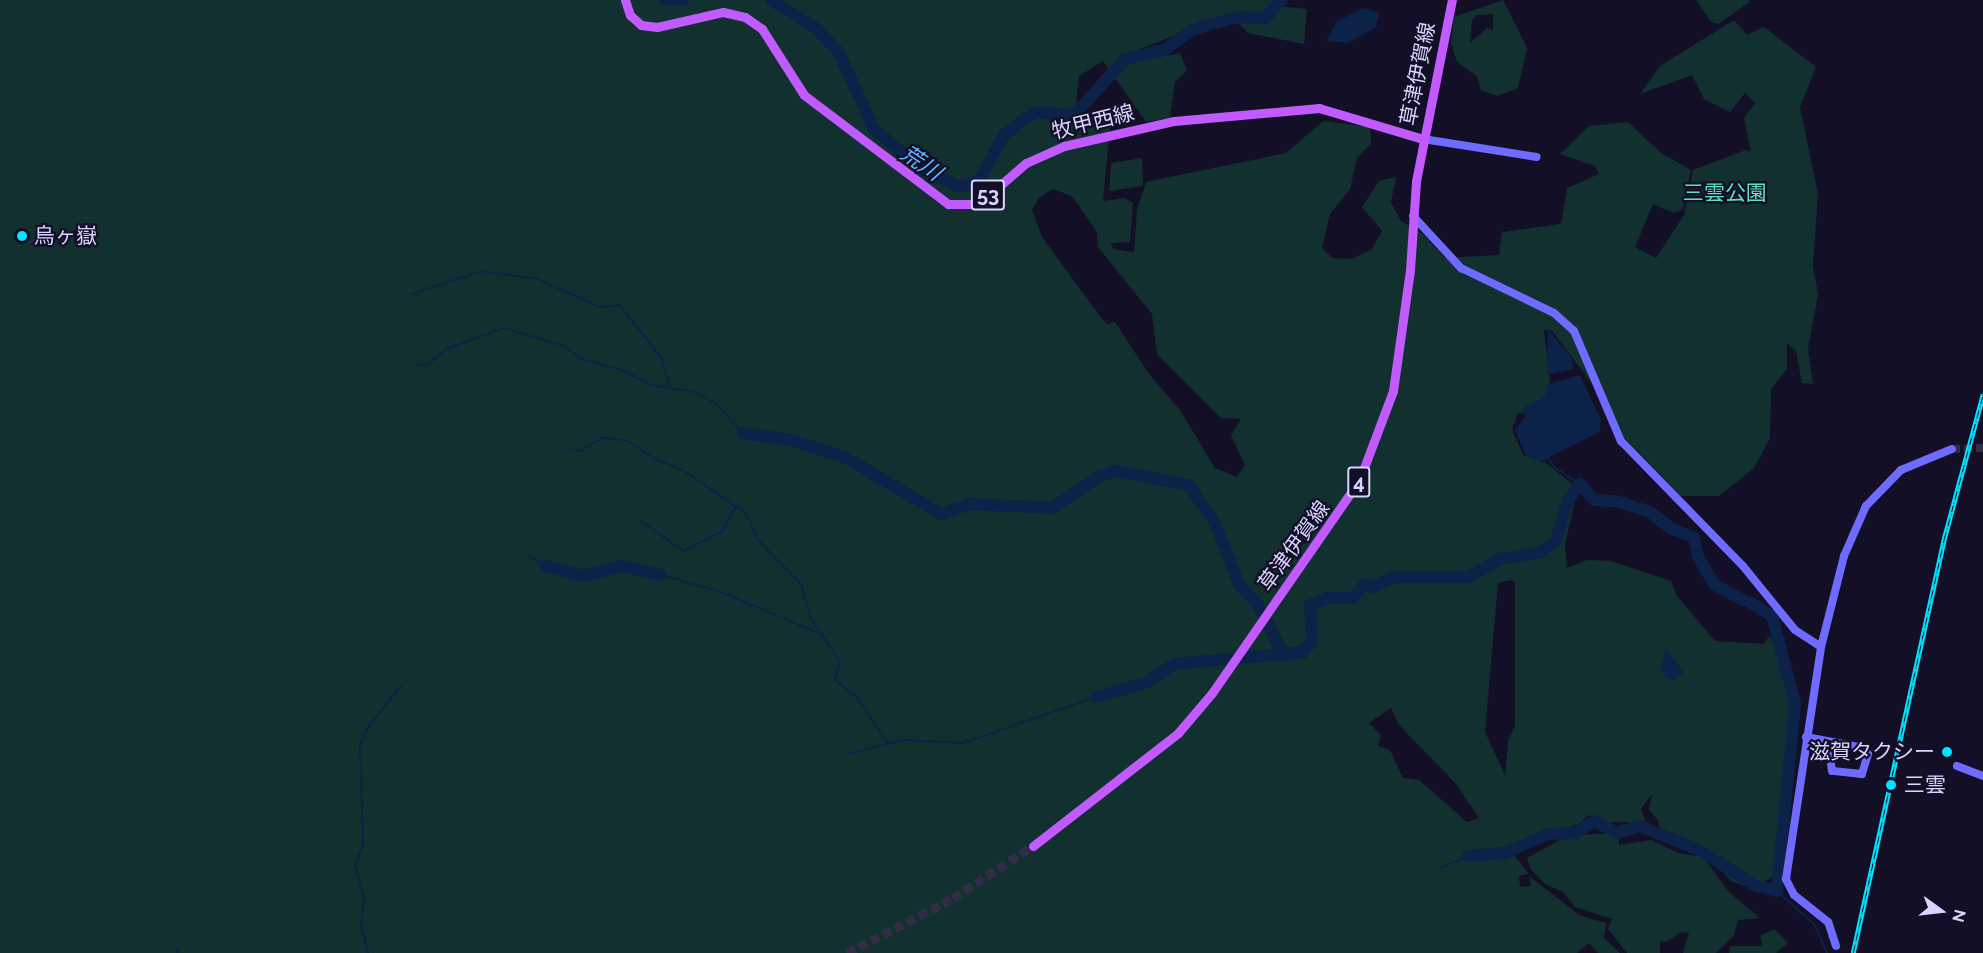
<!DOCTYPE html>
<meta charset="utf-8">
<style>
body{margin:0}
#map{position:relative;width:1983px;height:953px;overflow:hidden;background:#130f26;font-family:Raleway,"Noto Sans JP",sans-serif}
div>[style]{position:absolute}
[style*='--x']{left:calc(var(--x)*1px);top:calc(var(--y)*1px);width:calc(var(--w)*1px);rotate:calc(var(--a)*1deg)}
.green>*{inset:0;background:#12302f}
.water>*{inset:0;background:#0c2248}
.stream>*{height:2px;margin:-1px;padding:0 1px;transform-origin:1px;border-radius:1px;background:#0c2248}
.river>*{height:12px;margin:-6px;padding:0 6px;transform-origin:6px;border-radius:6px;background:#0c2248}
.secondary-tunnel>*{height:8px;margin-top:-4px;transform-origin:0;background:repeating-linear-gradient(90deg,#312d47 0 8px,transparent 0 12px)}
.primary-tunnel>*{height:9px;margin-top:-4.5px;transform-origin:0;background:repeating-linear-gradient(90deg,#312d47 0 9px,transparent 0 13.5px)}
.secondary>*{height:8px;margin:-4px;padding:0 4px;transform-origin:4px;border-radius:4px;background:#6f6bff}
.primary>*{height:9px;margin:-4.5px;padding:0 4.5px;transform-origin:4.5px;border-radius:4.5px;background:#c25bff}
.rail>*{height:4.5px;margin-top:-2.25px;transform-origin:0;background:repeating-linear-gradient(90deg,#130f26 0 7px,#00e5ff 0 14px);box-sizing:border-box;border-block:2px solid #00e5ff}
.dots>*{width:16px;height:16px;translate:-50% -50%;box-sizing:border-box;border:3px solid #130f26;border-radius:50%}
span{translate:-50% -50%;white-space:nowrap;text-align:center;line-height:1.15;-webkit-text-stroke:4.5px #130f26;paint-order:stroke}
.shield-label span{padding:2px 4px;background:#130f26;border:2px solid;border-radius:4px;-webkit-text-stroke-width:0}
.shield-label{font-size:20px;color:#d9d4ff;font-weight:700}
.street-label{font-size:21px;color:#d9d4ff}
.park-label{font-size:21px;color:#5fe0c0}
.poi-label{font-size:21px;color:#d9d4ff}
.left{translate:0 -50%;text-align:left}
.right{translate:-100% -50%;text-align:right}
.water-label{font-size:22px;color:#62b6ff;font-style:italic}
.north{position:absolute;left:1911px;top:881px;width:60px;height:60px;-webkit-text-stroke:4px #130f26;paint-order:stroke;rotate:105deg;font-size:16px;font-weight:700;line-height:24px;text-align:center;color:#d9d4ff}
.north::after{content:'';display:block;margin:auto;width:21px;height:27px;background:#d9d4ff;clip-path:polygon(50% 0,100% 100%,50% 72%,0 100%)}
</style>
<div id="map">
<div class="green">
<div style="clip-path:polygon(evenodd,0 0,1277px 0,1278px 6px,1307px 9px,1304px 44px,1248px 33px,1235px 19px,1210px 22px,1135px 51px,1148px 59px,1180px 53px,1187px 70px,1175px 82px,1170px 118px,1146px 122px,1103px 61px,1079px 76px,1075px 116px,1095px 112px,1110px 127px,1103px 201px,1125px 198px,1133px 203px,1130px 242px,1110px 243px,1114px 249px,1134px 252px,1137px 210px,1146px 182px,1286px 153px,1323px 121px,1370px 127px,1371px 144px,1357px 158px,1350px 189px,1330px 214px,1322px 248px,1332px 258px,1352px 259px,1372px 249px,1382px 231px,1362px 207px,1379px 181px,1396px 177px,1391px 202px,1401px 221px,1424px 235px,1445px 258px,1499px 255px,1502px 232px,1561px 224px,1567px 188px,1599px 174px,1595px 166px,1560px 154px,1589px 126px,1628px 122px,1661px 153px,1691px 170px,1683px 209px,1674px 213px,1653px 204px,1635px 247px,1656px 258px,1684px 215px,1693px 170px,1746px 150px,1751px 152px,1744px 118px,1755px 103px,1745px 93px,1730px 112px,1704px 99px,1692px 75px,1640px 94px,1660px 66px,1734px 20px,1747px 35px,1764px 27px,1816px 67px,1800px 107px,1818px 194px,1813px 266px,1818px 294px,1808px 349px,1813px 384px,1802px 383px,1796px 351px,1787px 343px,1787px 369px,1771px 389px,1770px 438px,1754px 468px,1719px 496px,1681px 496px,1623px 436px,1612px 410px,1552px 331px,1544px 330px,1550px 380px,1544px 411px,1518px 413px,1512px 429px,1523px 455px,1546px 463px,1578px 488px,1565px 544px,1567px 568px,1587px 560px,1611px 561px,1671px 581px,1677px 596px,1715px 641px,1764px 644px,1769px 636px,1787px 663px,1796px 703px,1775px 875px,1753px 889px,1731px 881px,1708px 856px,1661px 839px,1658px 820px,1649px 810px,1652px 794px,1641px 809px,1646px 823px,1608px 822px,1589px 815px,1579px 824px,1513px 845px,1511px 851px,1529px 874px,1519px 876px,1520px 887px,1531px 886px,1529px 876px,1579px 915px,1606px 923px,1604px 938px,1620px 953px,1598px 953px,1589px 943px,1577px 953px,0 953px,0 0,1053px 189px,1072px 196px,1097px 232px,1098px 247px,1152px 314px,1157px 354px,1221px 418px,1241px 419px,1231px 435px,1245px 465px,1237px 477px,1215px 468px,1180px 410px,1149px 374px,1115px 322px,1107px 324px,1099px 315px,1042px 237px,1032px 210px,1039px 198px,1053px 189px,0 0,1510px 580px,1515px 582px,1515px 725px,1508px 741px,1505px 775px,1485px 732px,1498px 583px,1510px 580px,0 0,1391px 708px,1399px 725px,1456px 784px,1479px 818px,1467px 822px,1419px 780px,1403px 778px,1390px 750px,1378px 746px,1381px 735px,1369px 723px,1391px 708px)"></div>
<div style="clip-path:polygon(evenodd,1503px 0,1527px 48px,1518px 88px,1497px 96px,1481px 90px,1477px 76px,1457px 62px,1451px 43px,1454px 17px,1503px 0,1493px 14px,1493px 30px,1487px 28px,1470px 43px,1472px 20px,1477px 15px,1493px 14px)"></div>
<div style="clip-path:polygon(1696px 0,1748px 0,1750px 2px,1718px 24px,1711px 22px)"></div>
<div style="clip-path:polygon(1142px 158px,1143px 186px,1109px 191px,1111px 163px)"></div>
<div style="clip-path:polygon(1611px 833px,1619px 839px,1619px 845px,1651px 840px,1678px 853px,1703px 857px,1729px 892px,1760px 918px,1738px 920px,1734px 935px,1716px 953px,1683px 953px,1689px 933px,1681px 932px,1666px 942px,1660px 941px,1660px 953px,1627px 953px,1608px 929px,1612px 919px,1575px 907px,1563px 892px,1545px 884px,1530px 868px,1527px 858px,1567px 836px)"></div>
<div style="clip-path:polygon(1774px 929px,1788px 943px,1776px 953px,1729px 953px,1730px 946px,1763px 946px,1760px 936px)"></div>
</div>
<div class="water">
<div style="clip-path:polygon(1363px 8px,1379px 12px,1376px 27px,1348px 43px,1327px 41px,1336px 22px)"></div>
<div style="clip-path:polygon(1548px 329px,1571px 357px,1574px 369px,1547px 375px)"></div>
<div style="clip-path:polygon(1580px 375px,1601px 420px,1600px 432px,1540px 462px,1526px 456px,1515px 430px,1525px 417px,1523px 408px,1545px 396px,1548px 384px)"></div>
<div style="clip-path:polygon(1666px 649px,1684px 672px,1674px 680px,1666px 678px,1660px 669px)"></div>
</div>
<div class="stream">
<div style="--x:412;--y:294;--w:73;--a:-18.4"></div>
<div style="--x:481;--y:271;--w:58;--a:8"></div>
<div style="--x:538;--y:279;--w:68;--a:24.3"></div>
<div style="--x:600;--y:307;--w:19;--a:-6"></div>
<div style="--x:619;--y:305;--w:67;--a:51.1"></div>
<div style="--x:661;--y:357;--w:33;--a:74"></div>
<div style="--x:416;--y:365;--w:13;--a:-4"></div>
<div style="--x:429;--y:364;--w:23;--a:-41"></div>
<div style="--x:446;--y:349;--w:62;--a:-19.9"></div>
<div style="--x:504;--y:328;--w:63;--a:16.7"></div>
<div style="--x:564;--y:346;--w:21;--a:37"></div>
<div style="--x:581;--y:359;--w:42;--a:15"></div>
<div style="--x:622;--y:370;--w:34;--a:27"></div>
<div style="--x:652;--y:385;--w:44;--a:9.2"></div>
<div style="--x:695;--y:392;--w:23;--a:29"></div>
<div style="--x:715;--y:403;--w:41;--a:47"></div>
<div style="--x:568;--y:449;--w:12;--a:9"></div>
<div style="--x:580;--y:451;--w:26;--a:-31"></div>
<div style="--x:602;--y:438;--w:24;--a:5"></div>
<div style="--x:626;--y:440;--w:37;--a:33"></div>
<div style="--x:657;--y:460;--w:26;--a:21"></div>
<div style="--x:681;--y:469;--w:78;--a:34.1"></div>
<div style="--x:746;--y:513;--w:30;--a:66"></div>
<div style="--x:758;--y:540;--w:62;--a:45.7"></div>
<div style="--x:801;--y:584;--w:36;--a:74"></div>
<div style="--x:811;--y:619;--w:51;--a:55.4"></div>
<div style="--x:840;--y:661;--w:20;--a:105"></div>
<div style="--x:835;--y:680;--w:28;--a:38"></div>
<div style="--x:857;--y:697;--w:55;--a:56"></div>
<div style="--x:1548;--y:457;--w:12;--a:59"></div>
<div style="--x:1554;--y:467;--w:31;--a:33"></div>
<div style="--x:641;--y:521;--w:52;--a:35.5"></div>
<div style="--x:683;--y:551;--w:43;--a:-26"></div>
<div style="--x:722;--y:532;--w:30;--a:-62"></div>
<div style="--x:528;--y:555;--w:20;--a:33"></div>
<div style="--x:661;--y:575;--w:62;--a:15.8"></div>
<div style="--x:721;--y:592;--w:105;--a:22.9"></div>
<div style="--x:847;--y:754;--w:57;--a:-14.3"></div>
<div style="--x:902;--y:740;--w:61;--a:2.8"></div>
<div style="--x:963;--y:743;--w:141;--a:-19.1"></div>
<div style="--x:1440;--y:868;--w:30;--a:-23"></div>
<div style="--x:1777;--y:891;--w:51;--a:41.8"></div>
<div style="--x:1815;--y:925;--w:30;--a:67"></div>
<div style="--x:177;--y:953;--w:5;--a:-79"></div>
<div style="--x:368;--y:953;--w:30;--a:-104"></div>
<div style="--x:361;--y:924;--w:26;--a:-83"></div>
<div style="--x:364;--y:898;--w:34;--a:-105"></div>
<div style="--x:355;--y:865;--w:22;--a:-69"></div>
<div style="--x:363;--y:844;--w:99;--a:-91.7"></div>
<div style="--x:360;--y:745;--w:20;--a:-66"></div>
<div style="--x:368;--y:727;--w:53;--a:-51.2"></div>
</div>
<div class="river">
<div style="--x:665;--y:0;--w:18;--a:0"></div>
<div style="--x:771;--y:0;--w:54;--a:32.2"></div>
<div style="--x:817;--y:29;--w:33;--a:47"></div>
<div style="--x:839;--y:53;--w:84;--a:65.3"></div>
<div style="--x:874;--y:129;--w:64;--a:39.9"></div>
<div style="--x:923;--y:170;--w:41;--a:24.7"></div>
<div style="--x:960;--y:187;--w:20;--a:-18"></div>
<div style="--x:979;--y:181;--w:51;--a:-61.9"></div>
<div style="--x:1003;--y:136;--w:26;--a:-39"></div>
<div style="--x:1023;--y:120;--w:15;--a:-32"></div>
<div style="--x:1036;--y:112;--w:32;--a:5"></div>
<div style="--x:1068;--y:115;--w:11;--a:-22"></div>
<div style="--x:1078;--y:111;--w:70;--a:-47.9"></div>
<div style="--x:1125;--y:59;--w:42;--a:-13.7"></div>
<div style="--x:1166;--y:49;--w:31;--a:-36"></div>
<div style="--x:1191;--y:31;--w:17;--a:-21"></div>
<div style="--x:1207;--y:25;--w:32;--a:-14"></div>
<div style="--x:1238;--y:17;--w:27;--a:2"></div>
<div style="--x:1265;--y:18;--w:25;--a:-47"></div>
<div style="--x:743;--y:433;--w:48;--a:8.5"></div>
<div style="--x:790;--y:440;--w:58;--a:17.2"></div>
<div style="--x:845;--y:457;--w:112;--a:30.7"></div>
<div style="--x:941;--y:514;--w:31;--a:-19"></div>
<div style="--x:970;--y:504;--w:83;--a:2.8"></div>
<div style="--x:1053;--y:508;--w:55;--a:-34.6"></div>
<div style="--x:1098;--y:477;--w:19;--a:-18"></div>
<div style="--x:1116;--y:471;--w:74;--a:10.9"></div>
<div style="--x:1189;--y:485;--w:46;--a:55.6"></div>
<div style="--x:1215;--y:523;--w:68;--a:68.4"></div>
<div style="--x:1240;--y:586;--w:24;--a:45"></div>
<div style="--x:1257;--y:603;--w:59;--a:62.6"></div>
<div style="--x:545;--y:566;--w:40;--a:14.4"></div>
<div style="--x:584;--y:576;--w:39;--a:-15"></div>
<div style="--x:622;--y:566;--w:40;--a:13"></div>
<div style="--x:1096;--y:697;--w:51;--a:-15.9"></div>
<div style="--x:1145;--y:683;--w:36;--a:-32"></div>
<div style="--x:1176;--y:664;--w:128;--a:-5.4"></div>
<div style="--x:1303;--y:652;--w:13;--a:-48"></div>
<div style="--x:1312;--y:642;--w:37;--a:-93"></div>
<div style="--x:1310;--y:605;--w:19;--a:-21"></div>
<div style="--x:1328;--y:598;--w:25;--a:0"></div>
<div style="--x:1353;--y:598;--w:18;--a:-49"></div>
<div style="--x:1365;--y:584;--w:8;--a:23"></div>
<div style="--x:1372;--y:587;--w:24;--a:-24"></div>
<div style="--x:1394;--y:577;--w:74;--a:0"></div>
<div style="--x:1468;--y:577;--w:37;--a:-29"></div>
<div style="--x:1500;--y:559;--w:42;--a:-9.7"></div>
<div style="--x:1541;--y:552;--w:19;--a:-36"></div>
<div style="--x:1556;--y:541;--w:43;--a:-73.7"></div>
<div style="--x:1568;--y:500;--w:20;--a:-53"></div>
<div style="--x:1580;--y:484;--w:21;--a:49"></div>
<div style="--x:1594;--y:500;--w:22;--a:3"></div>
<div style="--x:1616;--y:501;--w:36;--a:18"></div>
<div style="--x:1650;--y:512;--w:28;--a:38"></div>
<div style="--x:1672;--y:529;--w:23;--a:20"></div>
<div style="--x:1694;--y:537;--w:20;--a:79"></div>
<div style="--x:1698;--y:557;--w:33;--a:59"></div>
<div style="--x:1715;--y:585;--w:32;--a:28"></div>
<div style="--x:1468;--y:856;--w:37;--a:-5"></div>
<div style="--x:1505;--y:853;--w:47;--a:-23.8"></div>
<div style="--x:1548;--y:834;--w:27;--a:-2"></div>
<div style="--x:1575;--y:833;--w:23;--a:-31"></div>
<div style="--x:1595;--y:821;--w:25;--a:29"></div>
<div style="--x:1617;--y:833;--w:24;--a:-17"></div>
<div style="--x:1640;--y:826;--w:64;--a:22.1"></div>
<div style="--x:1699;--y:850;--w:67;--a:32.3"></div>
<div style="--x:1756;--y:886;--w:22;--a:13"></div>
<div style="--x:1777;--y:891;--w:189;--a:-84.5"></div>
<div style="--x:1795;--y:703;--w:90;--a:-104.8"></div>
<div style="--x:1772;--y:616;--w:26;--a:-148"></div>
</div>
<div class="secondary-tunnel">
<div style="--x:1952;--y:449;--w:31;--a:-2"></div>
</div>
<div class="primary-tunnel">
<div style="--x:847;--y:953;--w:119;--a:-27.4"></div>
<div style="--x:953;--y:898;--w:95;--a:-33"></div>
</div>
<div class="secondary">
<div style="--x:1423;--y:139;--w:115;--a:9"></div>
<div style="--x:1413;--y:216;--w:71;--a:47.3"></div>
<div style="--x:1461;--y:268;--w:103;--a:25.8"></div>
<div style="--x:1554;--y:313;--w:27;--a:42"></div>
<div style="--x:1574;--y:331;--w:120;--a:66.9"></div>
<div style="--x:1621;--y:441;--w:175;--a:45.7"></div>
<div style="--x:1743;--y:566;--w:82;--a:50.9"></div>
<div style="--x:1795;--y:630;--w:31;--a:33"></div>
<div style="--x:1806;--y:737;--w:59;--a:10.7"></div>
<div style="--x:1864;--y:748;--w:7;--a:56"></div>
<div style="--x:1868;--y:754;--w:21;--a:107"></div>
<div style="--x:1862;--y:774;--w:30;--a:-174"></div>
<div style="--x:1832;--y:771;--w:22;--a:-98"></div>
<div style="--x:1829;--y:749;--w:10;--a:-135"></div>
<div style="--x:1957;--y:766;--w:28;--a:21"></div>
<div style="--x:1836;--y:946;--w:25;--a:-108"></div>
<div style="--x:1828;--y:922;--w:43;--a:-141.5"></div>
<div style="--x:1794;--y:895;--w:18;--a:-117"></div>
<div style="--x:1786;--y:879;--w:235;--a:-81.4"></div>
<div style="--x:1821;--y:647;--w:94;--a:-75.8"></div>
<div style="--x:1844;--y:556;--w:55;--a:-66.3"></div>
<div style="--x:1866;--y:506;--w:50;--a:-45.8"></div>
<div style="--x:1901;--y:470;--w:55;--a:-22.4"></div>
</div>
<div class="primary">
<div style="--x:625;--y:0;--w:16;--a:72"></div>
<div style="--x:630;--y:15;--w:15;--a:42"></div>
<div style="--x:641;--y:25;--w:16;--a:7"></div>
<div style="--x:657;--y:27;--w:68;--a:-12.8"></div>
<div style="--x:723;--y:12;--w:23;--a:13"></div>
<div style="--x:745;--y:17;--w:21;--a:35"></div>
<div style="--x:762;--y:29;--w:78;--a:57.5"></div>
<div style="--x:804;--y:95;--w:181;--a:37.1"></div>
<div style="--x:948;--y:204;--w:23;--a:0"></div>
<div style="--x:971;--y:204;--w:20;--a:-27"></div>
<div style="--x:989;--y:195;--w:49;--a:-40.9"></div>
<div style="--x:1026;--y:163;--w:42;--a:-24.1"></div>
<div style="--x:1064;--y:146;--w:113;--a:-12.8"></div>
<div style="--x:1174;--y:121;--w:146;--a:-5.1"></div>
<div style="--x:1319;--y:108;--w:109;--a:16.6"></div>
<div style="--x:1033;--y:846;--w:184;--a:-37.9"></div>
<div style="--x:1178;--y:733;--w:52;--a:-49.6"></div>
<div style="--x:1212;--y:693;--w:258;--a:-55.3"></div>
<div style="--x:1359;--y:481;--w:96;--a:-69.3"></div>
<div style="--x:1393;--y:391;--w:122;--a:-82"></div>
<div style="--x:1410;--y:270;--w:89;--a:-86.1"></div>
<div style="--x:1416;--y:181;--w:185;--a:-78.8"></div>
</div>
<div class="rail">
<div style="--x:1853;--y:953;--w:424;--a:-77.6"></div>
<div style="--x:1944;--y:539;--w:150;--a:-74.9"></div>
</div>
<div class="dots">
<div style="left:22px;top:236px;background:#00e5ff"></div>
<div style="left:1947px;top:752px;background:#00e5ff"></div>
<div style="left:1891px;top:785px;background:#00e5ff"></div>
</div>
<div class="shield-label">
<span style="left:988px;top:195px">53</span>
<span style="left:1359px;top:482px">4</span>
</div>
<div class="street-label">
<span style="left:1418px;top:74px;rotate:-79deg">草津伊賀線</span>
<span style="left:1093px;top:122px;rotate:-14deg">牧甲西線</span>
<span style="left:1294px;top:546px;rotate:-54deg">草津伊賀線</span>
</div>
<div class="park-label">
<span style="left:1725px;top:193px">三雲公園</span>
</div>
<div class="poi-label">
<span class="left" style="left:34px;top:236px">烏ヶ嶽</span>
<span class="right" style="left:1935px;top:752px">滋賀タクシー</span>
<span class="left" style="left:1904px;top:785px">三雲</span>
</div>
<div class="water-label">
<span style="left:921px;top:163px;rotate:34deg">荒川</span>
</div>
<div class="north">N</div>
</div>
